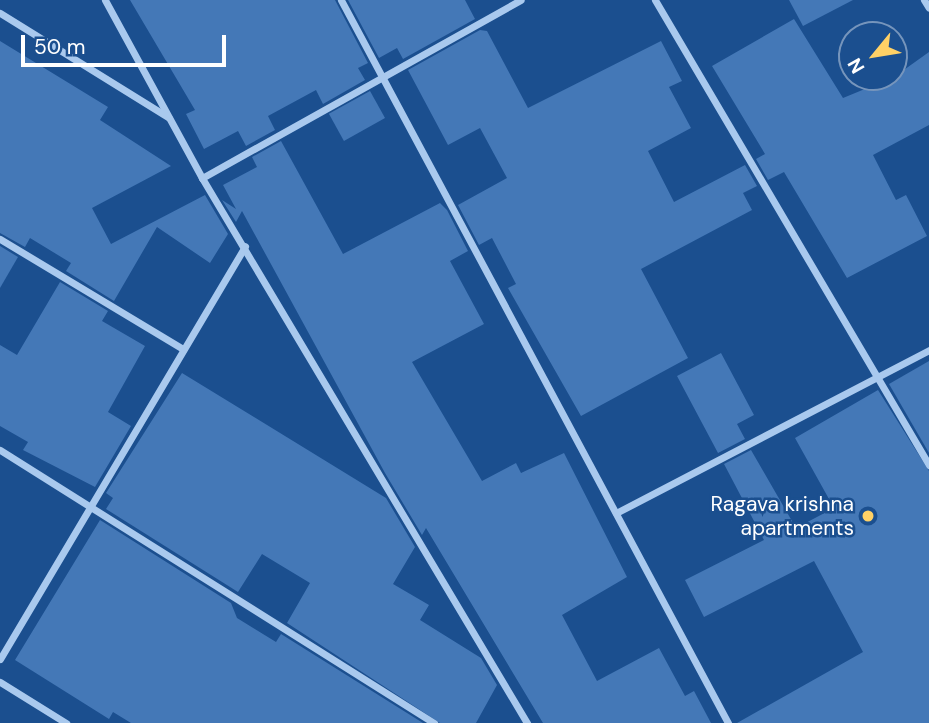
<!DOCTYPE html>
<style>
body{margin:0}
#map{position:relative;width:929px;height:723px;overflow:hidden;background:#1b4f8f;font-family:"DM Sans",sans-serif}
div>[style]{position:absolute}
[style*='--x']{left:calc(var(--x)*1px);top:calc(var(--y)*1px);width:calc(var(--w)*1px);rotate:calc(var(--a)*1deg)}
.building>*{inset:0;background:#4478b7;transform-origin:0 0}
.minor>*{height:7px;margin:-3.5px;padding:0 3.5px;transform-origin:3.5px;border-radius:3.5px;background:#a9c9ee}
.dots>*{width:19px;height:19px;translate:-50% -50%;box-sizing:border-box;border:4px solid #1b4f8f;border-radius:50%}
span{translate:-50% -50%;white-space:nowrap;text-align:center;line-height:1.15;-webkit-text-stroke:5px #1b4f8f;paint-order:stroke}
.poi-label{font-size:21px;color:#fff}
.right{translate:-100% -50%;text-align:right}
.north{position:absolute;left:838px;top:21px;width:70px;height:70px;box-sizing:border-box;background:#1b4f8f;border:2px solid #7695bc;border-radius:50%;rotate:240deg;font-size:19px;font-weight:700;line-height:28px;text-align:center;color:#fff}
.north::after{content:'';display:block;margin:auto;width:24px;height:32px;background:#ffd166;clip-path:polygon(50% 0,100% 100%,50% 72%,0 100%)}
.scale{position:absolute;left:21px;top:35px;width:205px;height:32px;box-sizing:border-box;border:4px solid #fff;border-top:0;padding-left:9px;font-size:21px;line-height:24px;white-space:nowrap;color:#fff;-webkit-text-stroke:5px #1b4f8f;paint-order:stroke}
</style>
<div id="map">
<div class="building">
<div style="clip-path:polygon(130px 0,335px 0,368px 63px,358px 68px,365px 80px,323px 104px,316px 90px,268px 116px,275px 130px,246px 146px,238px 131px,204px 149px,186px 114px,195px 110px)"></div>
<div style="clip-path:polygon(348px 0,465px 0,475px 19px,403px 59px,397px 48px,379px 58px)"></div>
<div style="clip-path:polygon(789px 0,853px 0,803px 26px)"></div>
<div style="clip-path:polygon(794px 19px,843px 98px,894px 77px,929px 52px,929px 125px,873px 155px,896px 200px,906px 195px,927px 236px,847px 278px,784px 172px,768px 180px,756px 159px,765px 154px,712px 66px)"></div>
<div style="clip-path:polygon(480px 30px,487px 31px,528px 108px,661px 41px,682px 81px,669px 87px,691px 128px,648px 151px,674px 202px,745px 165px,757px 186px,743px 193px,752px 210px,641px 269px,688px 358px,581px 416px,508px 288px,516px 284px,492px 238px,479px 245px,458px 205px,507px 178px,480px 128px,448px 145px,408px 70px)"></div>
<div style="clip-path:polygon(0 41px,108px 107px,100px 120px,171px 166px,92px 208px,111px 244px,205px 195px,228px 234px,210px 263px,157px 227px,114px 301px,66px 271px,71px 263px,30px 238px,25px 247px,0 233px)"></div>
<div style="left:370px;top:91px;width:31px;height:47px;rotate:61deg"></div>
<div style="clip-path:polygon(281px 141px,343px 254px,440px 203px,447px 210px,468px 251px,450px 261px,484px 324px,412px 362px,482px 481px,516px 463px,521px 473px,564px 453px,627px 577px,562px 615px,597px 681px,659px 648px,685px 696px,694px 691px,711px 723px,543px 723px,426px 528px,422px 535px,385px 473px,242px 211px,236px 222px,222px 200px,236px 209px,223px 185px,257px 167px,252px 157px)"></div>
<div style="clip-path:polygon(0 246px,18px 257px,0 288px)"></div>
<div style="clip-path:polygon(60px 282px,108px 311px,102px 321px,145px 346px,108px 412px,131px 426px,95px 487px,23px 450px,28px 442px,0 426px,0 345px,17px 355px)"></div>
<div style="clip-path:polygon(721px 353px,754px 415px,737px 424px,745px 439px,718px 453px,677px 376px)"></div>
<div style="clip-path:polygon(929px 361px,929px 453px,889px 384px)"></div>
<div style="clip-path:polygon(182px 373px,386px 498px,415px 547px,393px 584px,429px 605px,420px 620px,481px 658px,497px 685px,476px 723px,440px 723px,287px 623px,310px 583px,262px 554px,238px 592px,106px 509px,113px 498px,106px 493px)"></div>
<div style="clip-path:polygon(878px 390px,929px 471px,929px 723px,737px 723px,863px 652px,814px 561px,704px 617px,685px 580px,764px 540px,724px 464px,751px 450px,796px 528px,834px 508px,795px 438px)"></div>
<div style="clip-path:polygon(100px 520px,231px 603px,237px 618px,276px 642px,281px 634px,423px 723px,131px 723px,113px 712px,109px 719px,15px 660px)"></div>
</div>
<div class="minor">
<div style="--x:105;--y:0;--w:203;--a:61.4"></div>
<div style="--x:202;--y:178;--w:635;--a:59.19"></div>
<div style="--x:341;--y:0;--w:820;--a:61.84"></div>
<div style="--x:655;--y:0;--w:540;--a:59.49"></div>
<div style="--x:924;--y:0;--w:9;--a:58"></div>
<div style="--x:0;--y:13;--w:198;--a:31.8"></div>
<div style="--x:202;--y:178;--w:365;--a:-29.2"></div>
<div style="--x:0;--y:239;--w:214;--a:31"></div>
<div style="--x:0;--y:450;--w:513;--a:32.17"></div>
<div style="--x:616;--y:513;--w:353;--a:-27.5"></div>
<div style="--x:0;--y:659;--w:480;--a:-59.3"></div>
<div style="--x:0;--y:682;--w:78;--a:31.8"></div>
</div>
<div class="dots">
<div style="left:868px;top:516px;background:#ffd166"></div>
</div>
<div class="poi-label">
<span class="right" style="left:854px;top:516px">Ragava krishna<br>apartments</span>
</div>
<div class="north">N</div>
<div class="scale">50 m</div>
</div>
